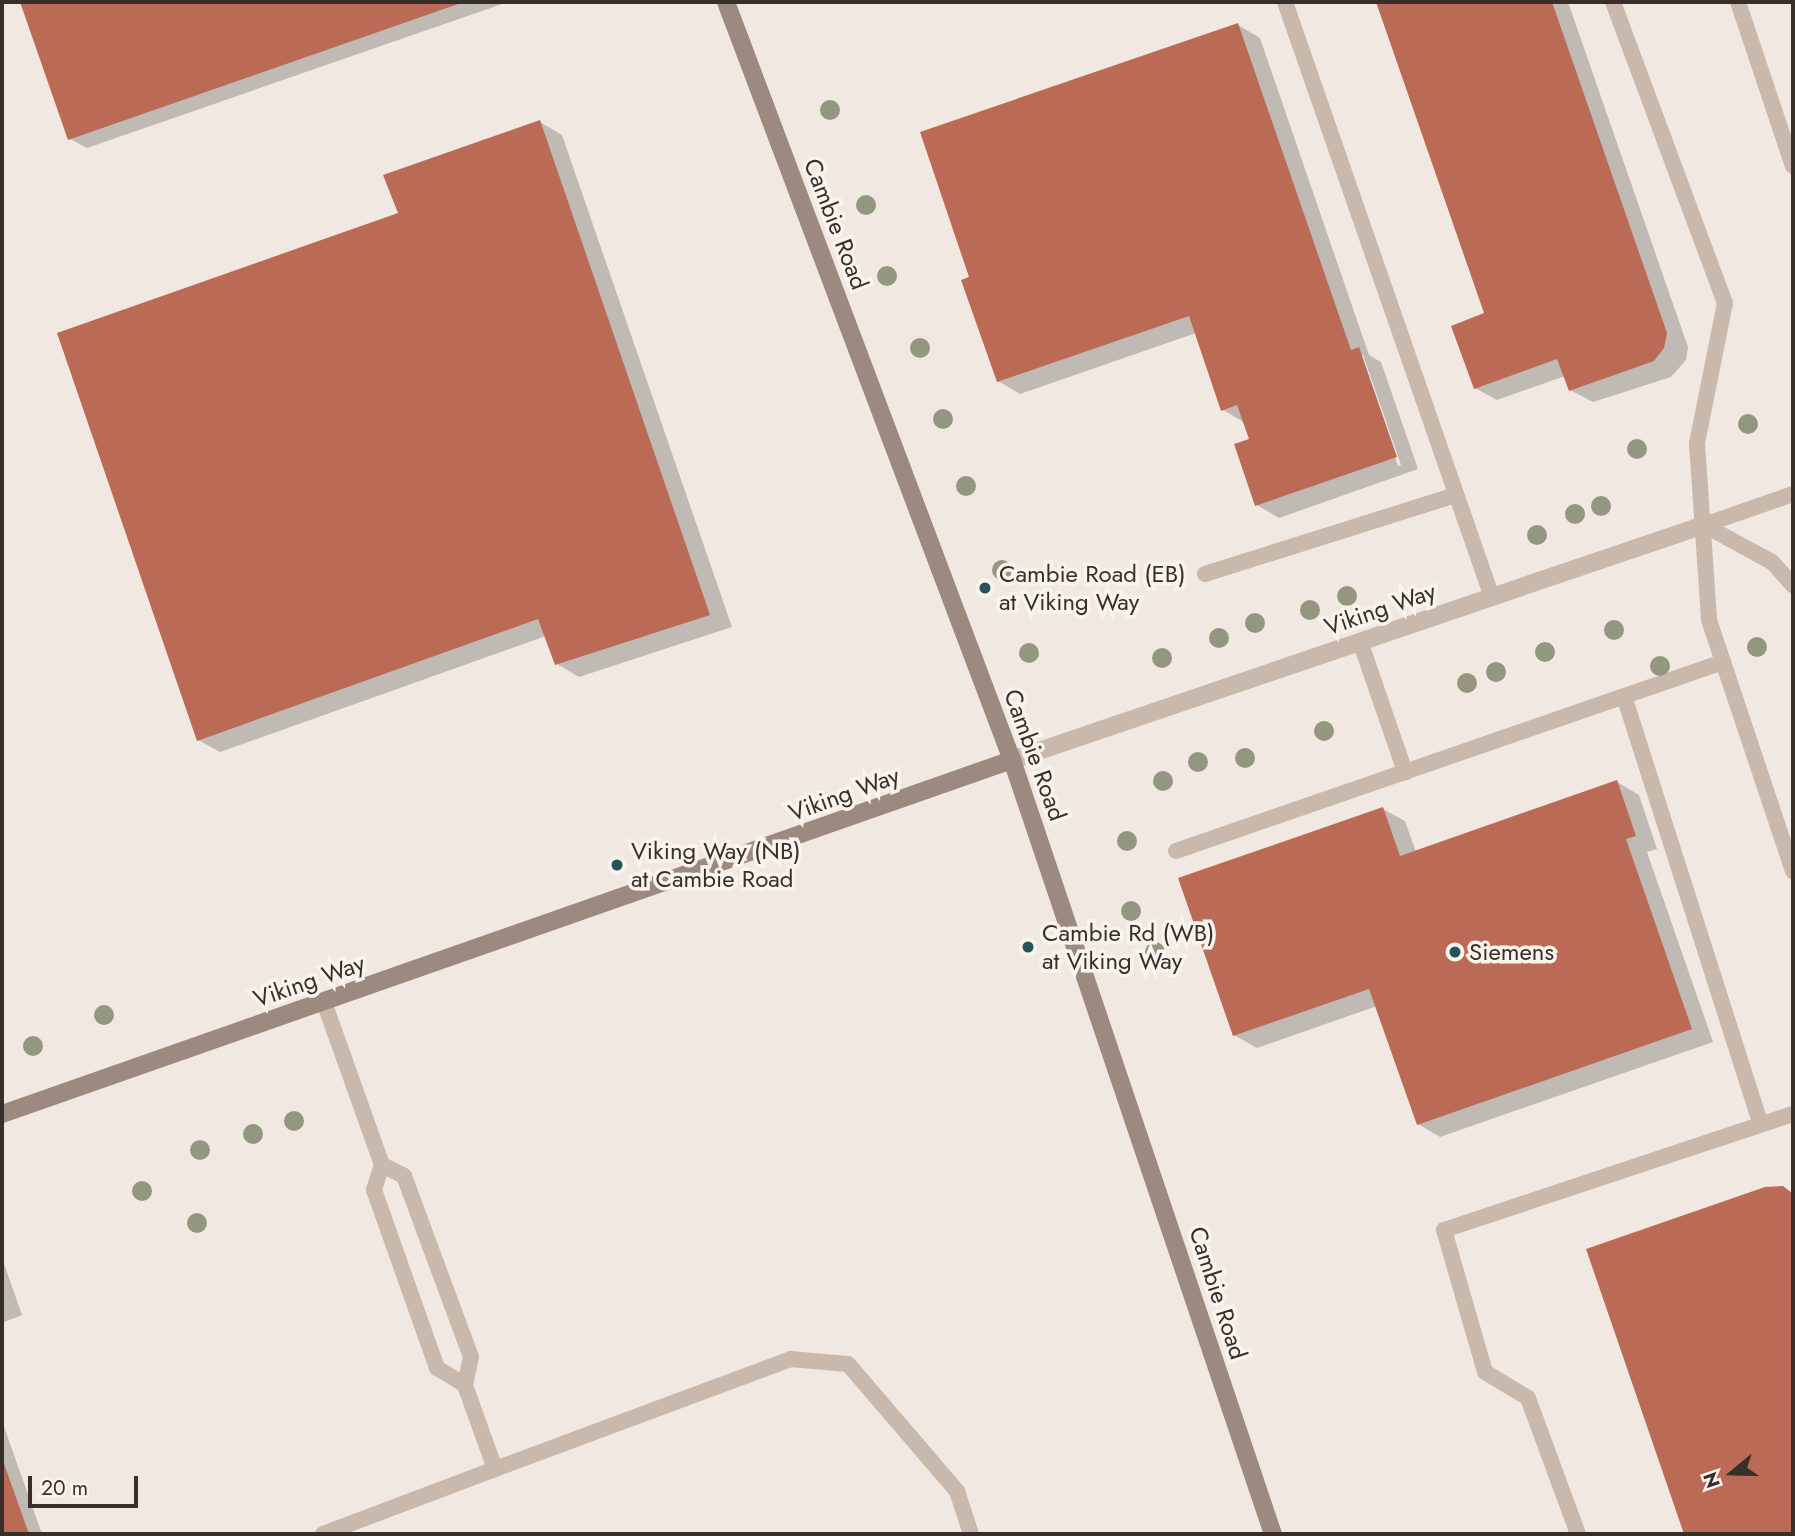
<!DOCTYPE html>
<style>
body{margin:0}
#map{position:relative;width:1795px;height:1536px;overflow:hidden;background:#f1e9e1;font-family:Jost,sans-serif}
div>[style]{position:absolute}
[style*='--x']{left:calc(var(--x)*1px);top:calc(var(--y)*1px);width:calc(var(--w)*1px);rotate:calc(var(--a)*1deg)}
.shadow>*{inset:0;background:#0003}
.building>*{inset:0;background:#bb6b55}
.lane>*{height:16px;margin:-8px;padding:0 8px;transform-origin:8px;border-radius:8px;background:#c9b9ad}
.street>*{height:18px;margin:-9px;padding:0 9px;transform-origin:9px;border-radius:9px;background:#c9b9ad}
.secondary>*{height:18px;margin:-9px;padding:0 9px;transform-origin:9px;border-radius:9px;background:#9c897f}
.trees>*{width:20px;height:20px;margin:-10px;border-radius:50%;background:#949780}
.dots>*{width:19px;height:19px;translate:-50% -50%;box-sizing:border-box;border:4px solid #f9f3ed;border-radius:50%}
span{translate:-50% -50%;white-space:nowrap;text-align:center;line-height:1.15;-webkit-text-stroke:7px #f9f3ed;paint-order:stroke}
.street-label{font-size:24px;color:#382f2b}
.poi-label{font-size:24px;color:#382f2b}
.left{translate:0 -50%;text-align:left}
.frame{position:absolute;inset:0;border:4px solid #382f2b;pointer-events:none}
.north{position:absolute;left:1697px;top:1438px;width:70px;height:70px;-webkit-text-stroke:5px #f9f3ed;paint-order:stroke;rotate:251deg;font-size:19px;font-weight:700;line-height:28px;text-align:center;color:#382f2b}
.north::after{content:'';display:block;margin:auto;width:24px;height:32px;background:#382f2b;clip-path:polygon(50% 0,100% 100%,50% 72%,0 100%)}
.scale{position:absolute;left:28px;top:1476px;width:110px;height:32px;box-sizing:border-box;border:4px solid #382f2b;border-top:0;padding-left:9px;font-size:21px;line-height:24px;white-space:nowrap;color:#382f2b;-webkit-text-stroke:5px #f9f3ed;paint-order:stroke}
</style>
<div id="map">
<div class="shadow">
<div style="clip-path:polygon(22px 2px,508px 2px,87px 148px,70px 139px)"></div>
<div style="clip-path:polygon(1378px 2px,1568px 2px,1688px 347px,1686px 360px,1671px 377px,1593px 402px,1570px 390px,1565px 376px,1497px 400px,1475px 388px,1486px 314px)"></div>
<div style="clip-path:polygon(evenodd,1238px 25px,1260px 38px,1369px 355px,1381px 362px,1418px 469px,1279px 518px,1257px 505px,1251px 440px,1245px 423px,1223px 410px,1196px 333px,1020px 394px,998px 381px,972px 278px,1238px 25px,1360px 355px,1363px 355px,1401px 465px,1398px 466px,1360px 355px)"></div>
<div style="clip-path:polygon(540px 122px,562px 135px,732px 627px,579px 677px,557px 664px,546px 636px,220px 752px,198px 740px)"></div>
<div style="clip-path:polygon(1617px 782px,1639px 795px,1657px 849px,1647px 852px,1713px 1042px,1440px 1137px,1418px 1124px,1377px 1006px,1257px 1048px,1234px 1035px,1383px 809px,1405px 821px,1416px 852px)"></div>
<div style="clip-path:polygon(1783px 1187px,1793px 1193px,1793px 1534px,1686px 1534px,1588px 1250px)"></div>
<div style="clip-path:polygon(2px 1258px,22px 1315px,2px 1323px)"></div>
<div style="clip-path:polygon(2px 1421px,42px 1534px,2px 1534px)"></div>
</div>
<div class="building">
<div style="clip-path:polygon(20px 2px,464px 2px,68px 140px)"></div>
<div style="clip-path:polygon(1376px 2px,1552px 2px,1667px 333px,1664px 348px,1654px 361px,1569px 391px,1557px 359px,1474px 389px,1451px 326px,1484px 313px)"></div>
<div style="clip-path:polygon(1238px 23px,1351px 350px,1359px 347px,1397px 457px,1255px 506px,1234px 444px,1249px 439px,1237px 405px,1221px 411px,1189px 316px,997px 382px,961px 280px,969px 277px,920px 132px)"></div>
<div style="clip-path:polygon(540px 120px,710px 615px,555px 665px,538px 619px,197px 741px,57px 333px,398px 213px,383px 175px)"></div>
<div style="clip-path:polygon(1617px 780px,1636px 836px,1626px 839px,1692px 1029px,1417px 1125px,1369px 989px,1233px 1036px,1178px 878px,1383px 807px,1400px 856px)"></div>
<div style="clip-path:polygon(1783px 1186px,1793px 1194px,1793px 1534px,1684px 1534px,1586px 1249px,1765px 1187px)"></div>
<div style="clip-path:polygon(2px 1458px,29px 1534px,2px 1534px)"></div>
</div>
<div class="lane">
<div style="--x:1285;--y:2;--w:630;--a:70.82"></div>
<div style="--x:1613;--y:2;--w:321;--a:69.6"></div>
<div style="--x:1725;--y:303;--w:143;--a:101.3"></div>
<div style="--x:1697;--y:443;--w:177;--a:86.1"></div>
<div style="--x:1709;--y:620;--w:265;--a:71.5"></div>
<div style="--x:1738;--y:2;--w:173;--a:71.5"></div>
<div style="--x:1704;--y:525;--w:77;--a:28.6"></div>
<div style="--x:1772;--y:562;--w:31;--a:48"></div>
<div style="--x:1704;--y:525;--w:94;--a:-19.2"></div>
<div style="--x:1205;--y:574;--w:263;--a:-17.5"></div>
<div style="--x:1360;--y:641;--w:139;--a:71"></div>
<div style="--x:1624;--y:696;--w:450;--a:72.3"></div>
<div style="--x:1176;--y:851;--w:579;--a:-19.06"></div>
<div style="--x:324;--y:1002;--w:173;--a:70.4"></div>
<div style="--x:382;--y:1165;--w:26;--a:108"></div>
<div style="--x:374;--y:1190;--w:189;--a:70.5"></div>
<div style="--x:437;--y:1368;--w:33;--a:31"></div>
<div style="--x:465;--y:1385;--w:29;--a:-78"></div>
<div style="--x:471;--y:1357;--w:193;--a:-110.3"></div>
<div style="--x:404;--y:1176;--w:25;--a:-153"></div>
<div style="--x:495;--y:1469;--w:315;--a:-20.4"></div>
<div style="--x:790;--y:1359;--w:58;--a:4.9"></div>
<div style="--x:848;--y:1364;--w:167;--a:49.4"></div>
<div style="--x:957;--y:1491;--w:45;--a:72"></div>
<div style="--x:323;--y:1534;--w:184;--a:-20.7"></div>
<div style="--x:495;--y:1469;--w:89;--a:-109.7"></div>
<div style="--x:1578;--y:1534;--w:145;--a:-110.2"></div>
<div style="--x:1528;--y:1398;--w:50;--a:-148.8"></div>
<div style="--x:1485;--y:1372;--w:148;--a:-106.1"></div>
<div style="--x:1444;--y:1230;--w:368;--a:-18.4"></div>
</div>
<div class="street">
<div style="--x:1012;--y:760;--w:731;--a:-18.76"></div>
</div>
<div class="secondary">
<div style="--x:726;--y:2;--w:810;--a:69.33"></div>
<div style="--x:1012;--y:760;--w:817;--a:71.37"></div>
<div style="--x:2;--y:1114;--w:1070;--a:-19.32"></div>
</div>
<div class="trees">
<div style="left:830px;top:110px"></div>
<div style="left:866px;top:205px"></div>
<div style="left:887px;top:276px"></div>
<div style="left:920px;top:348px"></div>
<div style="left:943px;top:419px"></div>
<div style="left:1748px;top:424px"></div>
<div style="left:1637px;top:449px"></div>
<div style="left:966px;top:486px"></div>
<div style="left:1601px;top:506px"></div>
<div style="left:1575px;top:514px"></div>
<div style="left:1537px;top:535px"></div>
<div style="left:1002px;top:570px"></div>
<div style="left:1347px;top:596px"></div>
<div style="left:1310px;top:610px"></div>
<div style="left:1255px;top:623px"></div>
<div style="left:1614px;top:630px"></div>
<div style="left:1219px;top:638px"></div>
<div style="left:1757px;top:647px"></div>
<div style="left:1545px;top:652px"></div>
<div style="left:1029px;top:653px"></div>
<div style="left:1162px;top:658px"></div>
<div style="left:1660px;top:666px"></div>
<div style="left:1496px;top:672px"></div>
<div style="left:1467px;top:683px"></div>
<div style="left:1324px;top:731px"></div>
<div style="left:1245px;top:758px"></div>
<div style="left:1198px;top:762px"></div>
<div style="left:1163px;top:781px"></div>
<div style="left:1127px;top:841px"></div>
<div style="left:1131px;top:911px"></div>
<div style="left:1155px;top:952px"></div>
<div style="left:104px;top:1015px"></div>
<div style="left:33px;top:1046px"></div>
<div style="left:294px;top:1121px"></div>
<div style="left:253px;top:1134px"></div>
<div style="left:200px;top:1150px"></div>
<div style="left:142px;top:1191px"></div>
<div style="left:197px;top:1223px"></div>
</div>
<div class="dots">
<div style="left:985px;top:588px;background:#245456"></div>
<div style="left:617px;top:865px;background:#245456"></div>
<div style="left:1028px;top:947px;background:#245456"></div>
<div style="left:1455px;top:952px;background:#245456"></div>
</div>
<div class="street-label">
<span style="left:836px;top:224px;rotate:69deg">Cambie Road</span>
<span style="left:1380px;top:609px;rotate:-19deg">Viking Way</span>
<span style="left:1035px;top:755px;rotate:70deg">Cambie Road</span>
<span style="left:844px;top:794px;rotate:-20deg">Viking Way</span>
<span style="left:309px;top:981px;rotate:-19deg">Viking Way</span>
<span style="left:1218px;top:1293px;rotate:72deg">Cambie Road</span>
</div>
<div class="poi-label">
<span class="left" style="left:999px;top:588px">Cambie Road (EB)<br>at Viking Way</span>
<span class="left" style="left:631px;top:865px">Viking Way (NB)<br>at Cambie Road</span>
<span class="left" style="left:1042px;top:947px">Cambie Rd (WB)<br>at Viking Way</span>
<span class="left" style="left:1469px;top:952px">Siemens</span>
</div>
<div class="frame"></div>
<div class="north">N</div>
<div class="scale">20 m</div>
</div>
